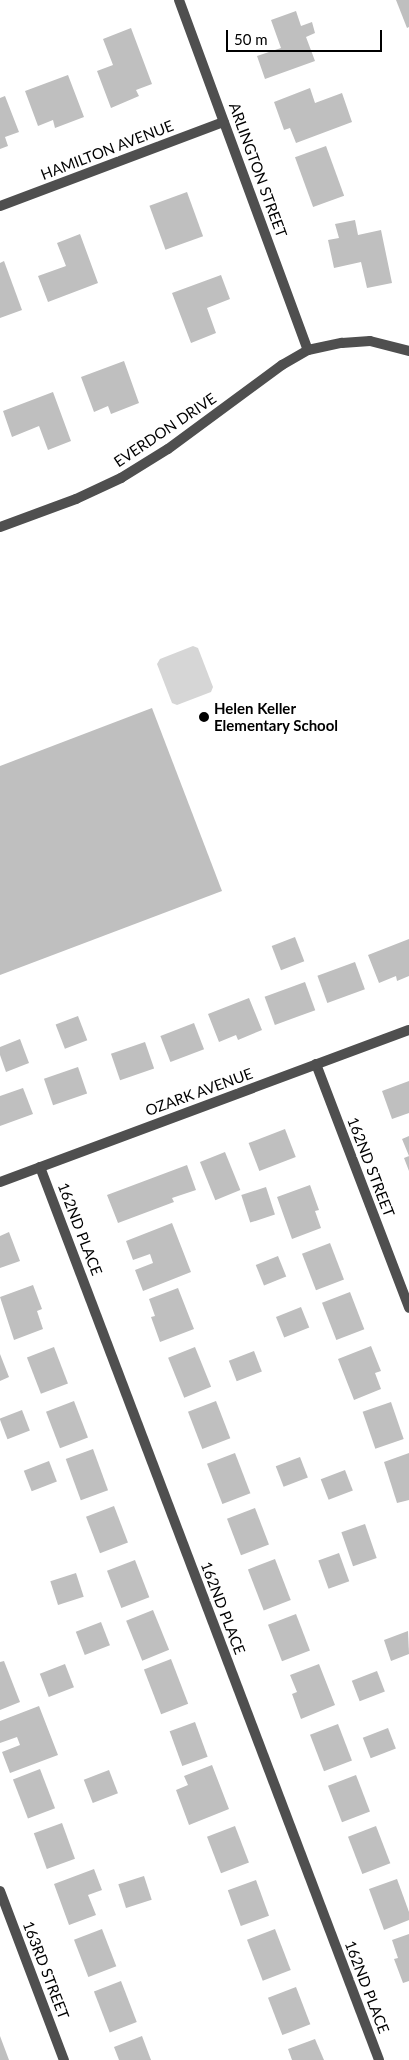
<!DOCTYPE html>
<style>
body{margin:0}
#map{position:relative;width:409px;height:2060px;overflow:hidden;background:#fff;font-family:Lato,sans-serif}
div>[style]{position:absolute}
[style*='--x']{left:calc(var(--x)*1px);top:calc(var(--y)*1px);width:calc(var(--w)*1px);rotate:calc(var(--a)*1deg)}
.green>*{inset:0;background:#d6d6d6}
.building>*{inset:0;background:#bfbfbf;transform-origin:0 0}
.minor>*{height:10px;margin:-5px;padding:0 5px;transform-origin:5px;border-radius:5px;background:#4f4f4f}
.dots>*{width:14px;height:14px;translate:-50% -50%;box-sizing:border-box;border:2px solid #fff;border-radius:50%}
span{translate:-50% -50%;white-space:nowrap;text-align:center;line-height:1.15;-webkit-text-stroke:4.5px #fff;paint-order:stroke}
.street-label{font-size:15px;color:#000}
.poi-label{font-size:15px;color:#000;font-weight:700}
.left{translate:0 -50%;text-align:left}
.scale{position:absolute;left:226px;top:30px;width:156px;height:22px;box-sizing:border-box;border:2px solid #000;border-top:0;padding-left:6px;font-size:15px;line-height:18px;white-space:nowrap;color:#000;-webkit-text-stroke:4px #fff;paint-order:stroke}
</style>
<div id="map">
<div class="green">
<div style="clip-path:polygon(193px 646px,198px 648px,213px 687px,211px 692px,177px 705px,172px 703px,157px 664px,160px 659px)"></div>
</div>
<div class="building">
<div style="clip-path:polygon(396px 0,409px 0,409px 27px,407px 28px)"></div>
<div style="clip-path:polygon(296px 11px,301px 26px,312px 22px,315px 33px,306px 37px,315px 61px,265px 79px,257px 56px,281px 48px,271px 20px)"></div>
<div style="clip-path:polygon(131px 28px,152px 84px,136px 90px,139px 96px,111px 108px,97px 71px,113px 65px,103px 39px)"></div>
<div style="clip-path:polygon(68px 75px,84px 117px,55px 128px,53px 120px,38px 126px,25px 91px)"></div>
<div style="clip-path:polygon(310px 88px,315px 103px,342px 93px,352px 122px,296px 143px,290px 128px,284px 130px,274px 102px)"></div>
<div style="clip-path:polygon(5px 96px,19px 132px,5px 137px,8px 146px,0 149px,0 98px)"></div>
<div style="left:326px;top:146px;width:53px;height:33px;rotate:70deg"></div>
<div style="left:187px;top:192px;width:47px;height:40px;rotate:70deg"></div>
<div style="clip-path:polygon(355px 220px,358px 235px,381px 230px,392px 283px,367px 288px,361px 262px,334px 268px,328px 240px,339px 238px,335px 224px)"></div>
<div style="clip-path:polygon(80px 234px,98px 283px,48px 302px,38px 276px,66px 266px,57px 243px)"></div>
<div style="clip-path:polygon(4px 261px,22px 310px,0 318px,0 263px)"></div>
<div style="clip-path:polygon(221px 275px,230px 299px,207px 308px,216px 333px,191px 343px,172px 293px)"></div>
<div style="clip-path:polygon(124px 361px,139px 403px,111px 414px,108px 406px,94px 412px,81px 377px)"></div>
<div style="clip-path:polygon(53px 392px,71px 441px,48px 450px,39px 426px,12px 437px,3px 411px)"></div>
<div style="clip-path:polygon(152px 708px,222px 891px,0 975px,0 766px)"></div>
<div style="left:295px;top:937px;width:26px;height:25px;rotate:69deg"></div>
<div style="clip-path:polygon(409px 939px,409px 976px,397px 981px,396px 976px,379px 983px,368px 955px)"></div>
<div style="left:355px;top:962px;width:29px;height:40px;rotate:70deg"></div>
<div style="left:305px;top:982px;width:30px;height:43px;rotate:70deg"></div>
<div style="clip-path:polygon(249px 998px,262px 1030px,238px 1040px,236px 1035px,219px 1042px,208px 1014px)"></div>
<div style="left:78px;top:1016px;width:26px;height:24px;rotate:69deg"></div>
<div style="left:194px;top:1023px;width:28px;height:36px;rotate:69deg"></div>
<div style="clip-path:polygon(20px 1039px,29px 1063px,6px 1072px,0 1055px,0 1047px)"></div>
<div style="left:145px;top:1042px;width:28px;height:36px;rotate:71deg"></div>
<div style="left:78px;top:1067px;width:28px;height:36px;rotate:71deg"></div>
<div style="clip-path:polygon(409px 1081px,409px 1113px,392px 1119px,382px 1091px)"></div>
<div style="clip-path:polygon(23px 1088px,33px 1114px,0 1126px,0 1096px)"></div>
<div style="left:285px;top:1129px;width:30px;height:39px;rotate:69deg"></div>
<div style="clip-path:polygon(409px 1136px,409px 1171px,404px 1158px,409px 1156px,402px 1139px)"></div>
<div style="left:225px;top:1152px;width:41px;height:27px;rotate:68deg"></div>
<div style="clip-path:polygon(187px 1165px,196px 1190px,172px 1198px,174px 1202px,118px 1223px,107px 1195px)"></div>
<div style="clip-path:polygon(310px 1185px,319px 1210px,315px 1211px,321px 1228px,292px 1239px,277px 1197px)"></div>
<div style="left:266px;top:1187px;width:29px;height:26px;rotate:72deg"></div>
<div style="clip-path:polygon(172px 1223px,191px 1272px,143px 1291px,135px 1270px,153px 1263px,150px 1254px,133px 1260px,126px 1241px)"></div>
<div style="clip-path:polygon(9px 1232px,20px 1261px,0 1268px,0 1236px)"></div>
<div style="left:330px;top:1243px;width:39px;height:30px;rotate:69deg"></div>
<div style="left:278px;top:1256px;width:22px;height:24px;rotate:68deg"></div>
<div style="clip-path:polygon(33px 1285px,42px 1309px,37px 1311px,43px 1329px,14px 1340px,0 1297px)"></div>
<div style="clip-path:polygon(178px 1288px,194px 1329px,160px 1342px,151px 1317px,155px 1316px,149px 1299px)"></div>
<div style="left:350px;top:1292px;width:40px;height:30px;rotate:69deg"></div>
<div style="left:301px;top:1307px;width:22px;height:27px;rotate:68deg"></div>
<div style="clip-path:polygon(371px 1346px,381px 1371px,375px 1373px,381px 1389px,354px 1400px,338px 1359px)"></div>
<div style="left:54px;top:1347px;width:39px;height:29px;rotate:69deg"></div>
<div style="left:195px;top:1347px;width:43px;height:29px;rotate:68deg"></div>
<div style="left:254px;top:1351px;width:22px;height:27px;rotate:69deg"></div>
<div style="clip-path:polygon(0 1354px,9px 1377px,0 1381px)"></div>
<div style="left:74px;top:1401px;width:39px;height:30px;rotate:69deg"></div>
<div style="left:216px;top:1401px;width:40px;height:30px;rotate:69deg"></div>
<div style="left:391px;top:1402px;width:39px;height:30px;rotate:71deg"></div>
<div style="left:22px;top:1410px;width:22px;height:24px;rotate:69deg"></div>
<div style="left:93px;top:1449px;width:44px;height:29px;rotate:70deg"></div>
<div style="left:235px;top:1453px;width:43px;height:30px;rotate:69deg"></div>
<div style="clip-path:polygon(409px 1453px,409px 1500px,397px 1503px,384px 1462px)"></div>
<div style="left:300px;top:1457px;width:22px;height:26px;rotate:69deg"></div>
<div style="left:49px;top:1461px;width:22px;height:27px;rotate:69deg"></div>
<div style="left:345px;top:1470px;width:22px;height:26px;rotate:69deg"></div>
<div style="left:114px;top:1506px;width:39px;height:30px;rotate:69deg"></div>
<div style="left:255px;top:1508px;width:39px;height:30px;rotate:69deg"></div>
<div style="left:365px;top:1524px;width:36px;height:25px;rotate:71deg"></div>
<div style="left:339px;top:1553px;width:30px;height:22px;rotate:70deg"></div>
<div style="left:275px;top:1559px;width:44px;height:29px;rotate:69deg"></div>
<div style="left:135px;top:1560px;width:40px;height:30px;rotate:69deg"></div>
<div style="left:76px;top:1573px;width:25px;height:27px;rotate:72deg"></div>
<div style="left:153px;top:1610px;width:43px;height:29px;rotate:68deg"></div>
<div style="left:296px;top:1614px;width:39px;height:30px;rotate:69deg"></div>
<div style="left:101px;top:1622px;width:25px;height:27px;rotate:69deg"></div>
<div style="clip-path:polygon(408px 1631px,409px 1654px,391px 1661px,384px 1640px)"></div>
<div style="left:171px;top:1659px;width:48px;height:29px;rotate:69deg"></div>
<div style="clip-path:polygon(4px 1661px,20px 1702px,0 1710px,0 1662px)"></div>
<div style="left:65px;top:1664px;width:25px;height:27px;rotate:69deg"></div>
<div style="clip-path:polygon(319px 1664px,335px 1705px,301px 1719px,292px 1694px,297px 1692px,290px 1675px)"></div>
<div style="left:377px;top:1671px;width:22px;height:27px;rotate:69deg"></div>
<div style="clip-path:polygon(39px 1706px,58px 1755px,10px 1773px,2px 1752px,20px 1745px,17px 1737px,0 1743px,0 1721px)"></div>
<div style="left:195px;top:1722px;width:37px;height:27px;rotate:70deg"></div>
<div style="left:338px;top:1724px;width:39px;height:30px;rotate:69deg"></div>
<div style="left:388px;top:1728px;width:22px;height:27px;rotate:69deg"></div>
<div style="clip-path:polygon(212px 1765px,229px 1809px,189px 1825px,176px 1790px,188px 1785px,184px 1776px)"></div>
<div style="left:40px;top:1769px;width:42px;height:29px;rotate:69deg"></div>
<div style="left:109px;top:1770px;width:25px;height:27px;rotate:69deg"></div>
<div style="left:356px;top:1775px;width:39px;height:30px;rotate:69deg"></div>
<div style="left:62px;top:1823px;width:38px;height:30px;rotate:70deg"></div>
<div style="left:235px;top:1826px;width:39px;height:30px;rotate:69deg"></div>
<div style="left:376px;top:1826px;width:40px;height:30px;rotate:69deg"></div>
<div style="clip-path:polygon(94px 1869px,102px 1890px,88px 1895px,96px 1915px,69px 1925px,54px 1884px)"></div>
<div style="left:144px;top:1876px;width:25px;height:27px;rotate:72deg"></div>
<div style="clip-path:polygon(397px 1879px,409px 1912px,409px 1920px,384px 1930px,369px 1889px)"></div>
<div style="left:256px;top:1880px;width:38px;height:30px;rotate:70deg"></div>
<div style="left:102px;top:1929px;width:40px;height:30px;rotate:69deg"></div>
<div style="left:275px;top:1929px;width:44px;height:30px;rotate:69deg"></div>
<div style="clip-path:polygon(409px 1934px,409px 1981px,403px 1983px,394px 1959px,398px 1958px,392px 1940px)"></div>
<div style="left:121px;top:1981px;width:44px;height:29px;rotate:69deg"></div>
<div style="left:296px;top:1987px;width:40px;height:30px;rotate:69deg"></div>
<div style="clip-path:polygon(0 2036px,9px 2060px,0 2060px)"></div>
<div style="clip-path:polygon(142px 2036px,151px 2060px,119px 2060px,114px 2047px)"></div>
<div style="clip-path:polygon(315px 2039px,324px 2060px,292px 2060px,288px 2049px)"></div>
</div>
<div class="minor">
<div style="--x:179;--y:0;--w:373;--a:69.8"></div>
<div style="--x:0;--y:206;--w:239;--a:-20.6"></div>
<div style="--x:0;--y:527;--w:81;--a:-20.2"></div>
<div style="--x:76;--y:499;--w:50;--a:-25"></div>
<div style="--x:121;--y:478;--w:55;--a:-31.7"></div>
<div style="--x:168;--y:449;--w:142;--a:-36.4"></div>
<div style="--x:282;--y:365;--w:30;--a:-30"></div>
<div style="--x:308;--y:350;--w:35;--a:-12"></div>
<div style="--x:342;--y:343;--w:28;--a:-4"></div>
<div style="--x:370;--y:341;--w:40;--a:14.4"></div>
<div style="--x:316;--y:1064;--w:261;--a:69.1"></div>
<div style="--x:40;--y:1167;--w:955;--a:69.21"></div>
<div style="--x:0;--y:1182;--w:436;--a:-20.4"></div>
<div style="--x:0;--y:1891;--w:181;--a:69.3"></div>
</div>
<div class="dots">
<div style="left:204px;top:717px;background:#000"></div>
</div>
<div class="street-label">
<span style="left:107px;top:150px;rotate:-21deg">HAMILTON AVENUE</span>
<span style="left:258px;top:170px;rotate:70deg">ARLINGTON STREET</span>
<span style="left:165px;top:430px;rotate:-34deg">EVERDON DRIVE</span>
<span style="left:199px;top:1092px;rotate:-20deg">OZARK AVENUE</span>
<span style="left:371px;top:1167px;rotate:69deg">162ND STREET</span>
<span style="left:80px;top:1229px;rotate:69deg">162ND PLACE</span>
<span style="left:223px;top:1608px;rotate:69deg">162ND PLACE</span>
<span style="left:46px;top:1970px;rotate:69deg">163RD STREET</span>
<span style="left:367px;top:1987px;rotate:69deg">162ND PLACE</span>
</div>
<div class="poi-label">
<span class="left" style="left:214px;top:717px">Helen Keller<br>Elementary School</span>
</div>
<div class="scale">50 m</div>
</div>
